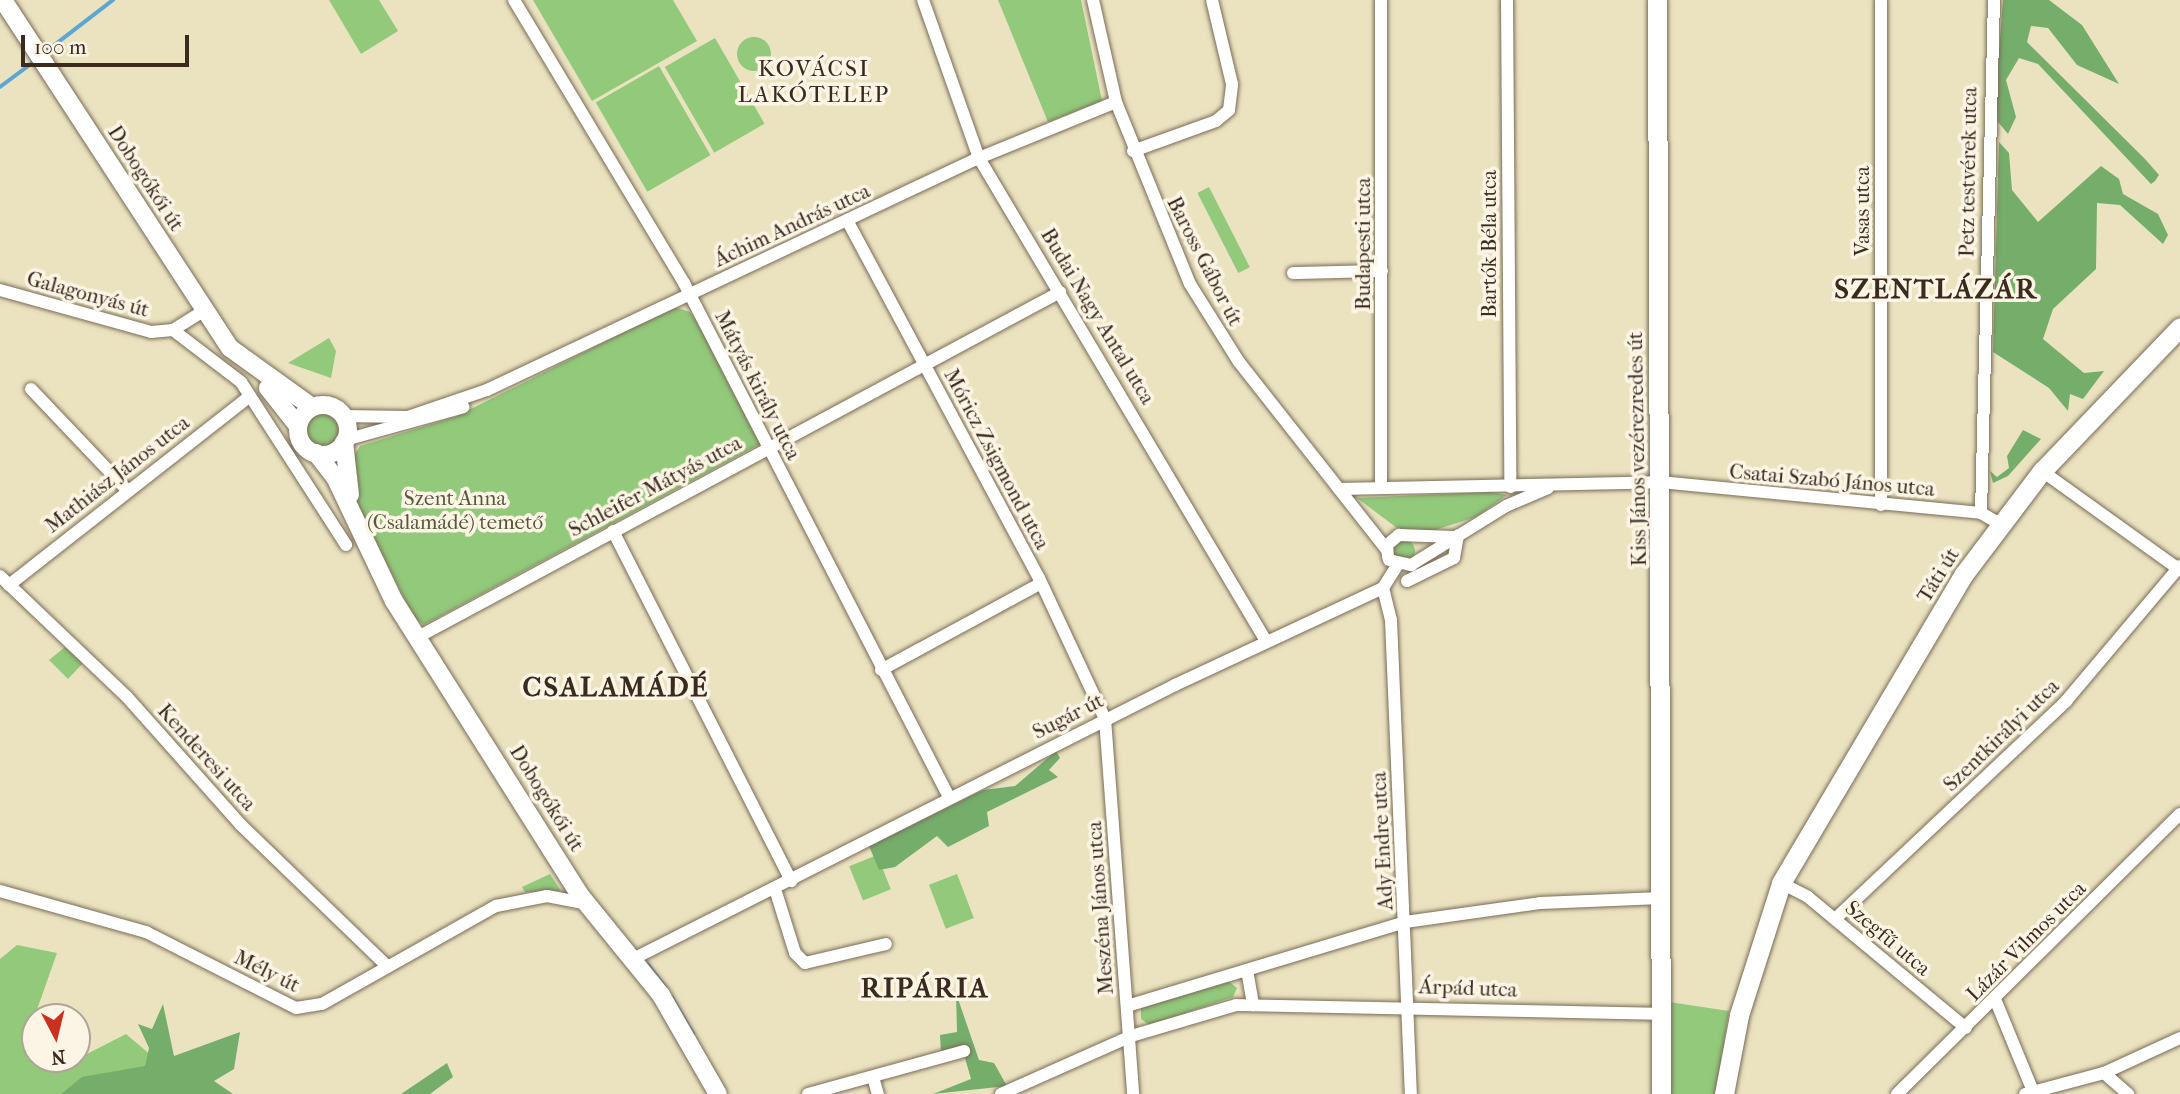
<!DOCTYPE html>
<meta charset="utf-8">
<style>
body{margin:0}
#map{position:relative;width:2180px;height:1094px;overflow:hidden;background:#ebe3c0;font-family:"IM FELL French Canon",serif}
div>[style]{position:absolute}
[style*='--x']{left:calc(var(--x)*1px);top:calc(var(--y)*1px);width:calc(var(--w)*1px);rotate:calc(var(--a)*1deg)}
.green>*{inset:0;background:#92c97b;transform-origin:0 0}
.round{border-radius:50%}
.forest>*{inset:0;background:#75ad6b}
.stream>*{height:3.5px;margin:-1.75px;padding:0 1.75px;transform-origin:1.75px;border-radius:1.75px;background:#5ca6d4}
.roads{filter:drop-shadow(0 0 2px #796b57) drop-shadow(0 0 2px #796b57)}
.minor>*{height:12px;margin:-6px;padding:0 6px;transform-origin:6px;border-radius:6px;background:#fff}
.secondary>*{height:18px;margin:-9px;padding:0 9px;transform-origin:9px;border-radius:9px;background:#fff}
.secondary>.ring{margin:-9px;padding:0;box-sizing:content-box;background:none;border:18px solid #fff;border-radius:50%}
.primary>*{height:19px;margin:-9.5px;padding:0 9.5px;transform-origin:9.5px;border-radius:9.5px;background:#fff}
span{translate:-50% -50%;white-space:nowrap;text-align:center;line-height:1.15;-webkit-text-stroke:7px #fcf5e5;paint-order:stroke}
.street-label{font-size:21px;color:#3b2a1e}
.park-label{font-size:21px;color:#555a3a}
.neighbourhood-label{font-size:23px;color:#3b2a1e;letter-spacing:2px}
.district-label{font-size:28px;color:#3b2a1e;font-weight:700;letter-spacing:2px}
.north{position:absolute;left:21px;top:1003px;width:70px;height:70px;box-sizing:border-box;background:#fcf5e5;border:2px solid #afa495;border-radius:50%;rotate:173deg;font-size:19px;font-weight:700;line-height:28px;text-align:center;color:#3b2a1e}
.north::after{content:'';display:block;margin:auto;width:24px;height:32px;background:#c8321e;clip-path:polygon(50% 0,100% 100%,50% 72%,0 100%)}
.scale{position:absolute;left:21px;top:35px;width:168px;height:32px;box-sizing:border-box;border:4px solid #3b2a1e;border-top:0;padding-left:9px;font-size:21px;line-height:24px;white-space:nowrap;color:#3b2a1e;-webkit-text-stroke:5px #fcf5e5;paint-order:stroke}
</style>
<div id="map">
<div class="green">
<div style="clip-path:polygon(329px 0,379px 0,398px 31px,361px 54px)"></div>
<div style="clip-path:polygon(533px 0,673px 0,697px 41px,592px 101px)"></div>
<div style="clip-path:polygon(998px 0,1081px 0,1102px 101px,1048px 122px)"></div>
<div class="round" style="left:737px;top:37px;width:34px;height:34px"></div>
<div style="left:715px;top:38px;width:99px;height:58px;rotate:60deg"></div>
<div style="left:659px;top:66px;width:103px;height:73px;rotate:60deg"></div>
<div style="left:1209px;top:187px;width:90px;height:13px;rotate:63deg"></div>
<div style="clip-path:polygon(674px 307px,690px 312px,708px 338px,762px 443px,424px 625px,414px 618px,354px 498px,352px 459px,360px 446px,455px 417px)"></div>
<div style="clip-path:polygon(329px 338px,336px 351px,331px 378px,288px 363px)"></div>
<div class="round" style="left:303px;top:409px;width:40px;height:40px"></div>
<div style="clip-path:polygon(1492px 492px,1507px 495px,1476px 517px,1425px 533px,1397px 528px,1357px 498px)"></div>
<div class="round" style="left:1393px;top:540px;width:22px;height:22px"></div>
<div style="clip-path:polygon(65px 647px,83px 663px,68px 679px,49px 660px)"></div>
<div style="left:877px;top:855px;width:37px;height:30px;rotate:68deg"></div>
<div style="clip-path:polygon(550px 874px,561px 891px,525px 892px,522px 887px)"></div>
<div style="left:957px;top:874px;width:47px;height:30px;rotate:69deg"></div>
<div style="clip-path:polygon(17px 945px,57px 953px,28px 1035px,35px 1039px,35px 1059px,77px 1059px,126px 1034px,159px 1062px,154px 1094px,0 1094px,0 959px)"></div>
<div style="clip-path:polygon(1227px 980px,1237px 988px,1233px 997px,1149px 1025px,1141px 1019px,1141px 1005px)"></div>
<div style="clip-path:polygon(1669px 1002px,1729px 1011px,1716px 1094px,1669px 1094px)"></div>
</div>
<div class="forest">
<div style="clip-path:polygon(2003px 0,2049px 0,2082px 25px,2119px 84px,2077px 65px,2048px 28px,2031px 26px,2027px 42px,2145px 159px,2159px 175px,2155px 181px,2151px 184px,2038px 64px,2019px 58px,2006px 80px,2016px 117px,2008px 134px,1994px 117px)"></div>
<div style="clip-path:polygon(1999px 142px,2009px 153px,2012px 190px,2038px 222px,2101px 166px,2119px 179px,2123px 194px,2158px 214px,2168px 235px,2163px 244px,2120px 205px,2097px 203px,2096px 269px,2053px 309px,2043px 339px,2084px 373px,2104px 371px,2083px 399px,2070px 394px,2068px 411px,2049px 388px,1993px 352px)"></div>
<div style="clip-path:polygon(2023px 430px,2041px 439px,2008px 476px,1993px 483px,1990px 471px,1997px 477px,2009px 468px,2007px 456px)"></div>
<div style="clip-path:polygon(1056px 751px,1060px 758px,1049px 770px,1058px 777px,987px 812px,989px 826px,948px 847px,937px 836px,895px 867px,879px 870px,869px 846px,983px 790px,1015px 786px)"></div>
<div style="clip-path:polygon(956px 993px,979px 1060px,994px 1063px,1007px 1086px,933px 1094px,971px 1079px,965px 1058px,941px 1054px,940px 1035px,957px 1032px)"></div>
<div style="clip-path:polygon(163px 1004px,174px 1056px,240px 1032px,234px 1069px,214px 1081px,233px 1094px,61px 1094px,82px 1077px,145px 1066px,149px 1048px,138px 1024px,152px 1029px)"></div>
<div style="clip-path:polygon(447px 1063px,453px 1077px,430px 1094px,401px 1094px)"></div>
</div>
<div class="stream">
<div style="--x:43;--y:54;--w:88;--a:-37.6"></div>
<div style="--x:0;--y:87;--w:44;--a:-36.6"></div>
<div style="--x:648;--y:964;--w:30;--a:53"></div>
<div style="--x:672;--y:997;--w:42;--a:59.7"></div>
</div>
<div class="roads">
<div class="minor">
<div style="--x:514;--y:0;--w:330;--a:59"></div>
<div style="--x:684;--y:283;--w:578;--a:62.73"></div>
<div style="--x:923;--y:0;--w:168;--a:70.5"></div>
<div style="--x:979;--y:158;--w:562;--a:59.28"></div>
<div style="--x:1093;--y:0;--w:105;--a:77.3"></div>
<div style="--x:1116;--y:102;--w:196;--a:67.9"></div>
<div style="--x:1190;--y:284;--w:92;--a:57.9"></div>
<div style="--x:1239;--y:362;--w:239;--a:51.8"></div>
<div style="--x:1381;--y:0;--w:488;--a:90"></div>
<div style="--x:1507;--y:0;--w:487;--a:89.6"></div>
<div style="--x:1133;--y:151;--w:88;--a:-19.9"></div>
<div style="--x:1216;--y:121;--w:17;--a:-40"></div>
<div style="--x:1229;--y:110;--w:26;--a:-83"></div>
<div style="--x:1232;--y:84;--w:86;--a:-103.4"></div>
<div style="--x:847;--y:220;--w:406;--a:61.8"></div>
<div style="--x:1039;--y:578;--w:156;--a:64.9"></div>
<div style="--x:1105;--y:719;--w:376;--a:85.7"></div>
<div style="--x:1293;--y:273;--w:89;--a:-1.3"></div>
<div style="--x:0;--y:290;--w:157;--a:15.5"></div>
<div style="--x:151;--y:332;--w:22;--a:-5"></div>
<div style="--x:173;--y:330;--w:36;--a:-32"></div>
<div style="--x:173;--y:330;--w:86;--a:37.4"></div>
<div style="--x:241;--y:382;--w:194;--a:57.2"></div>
<div style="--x:31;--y:389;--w:137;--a:46.5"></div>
<div style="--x:344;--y:416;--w:64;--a:0.9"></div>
<div style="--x:408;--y:417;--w:83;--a:-18.9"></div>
<div style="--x:487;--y:390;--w:539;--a:-25.28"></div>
<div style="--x:974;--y:160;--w:153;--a:-22.2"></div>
<div style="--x:345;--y:440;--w:123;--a:-15.5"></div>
<div style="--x:2042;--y:471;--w:170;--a:35.7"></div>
<div style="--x:1339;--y:489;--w:321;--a:-1.2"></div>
<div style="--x:1660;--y:482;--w:322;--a:5.5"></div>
<div style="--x:1981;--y:513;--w:20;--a:30"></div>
<div style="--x:1881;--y:505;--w:505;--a:-90"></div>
<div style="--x:1981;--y:513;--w:513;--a:-88.55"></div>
<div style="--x:613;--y:531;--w:393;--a:63"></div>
<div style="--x:1388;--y:557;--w:12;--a:-95"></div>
<div style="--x:1387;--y:545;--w:16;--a:-40"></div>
<div style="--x:1399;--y:535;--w:55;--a:2.1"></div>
<div style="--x:1389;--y:560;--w:23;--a:13"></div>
<div style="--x:1411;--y:565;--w:112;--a:-31.8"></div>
<div style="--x:1506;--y:506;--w:46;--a:-23.2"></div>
<div style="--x:0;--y:576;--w:175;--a:43.6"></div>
<div style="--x:127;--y:697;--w:171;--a:48.3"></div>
<div style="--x:241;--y:825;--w:200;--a:44"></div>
<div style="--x:1407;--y:581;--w:52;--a:-26.1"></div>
<div style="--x:1454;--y:558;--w:23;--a:-80"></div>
<div style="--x:9;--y:585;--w:306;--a:-38.1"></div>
<div style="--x:1383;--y:588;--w:33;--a:76"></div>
<div style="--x:1391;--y:620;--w:474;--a:87.6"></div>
<div style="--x:418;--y:637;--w:729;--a:-28.25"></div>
<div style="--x:881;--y:670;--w:182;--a:-28.5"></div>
<div style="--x:1781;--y:883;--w:30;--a:27"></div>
<div style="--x:1808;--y:897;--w:205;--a:39.7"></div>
<div style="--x:775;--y:889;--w:67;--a:72.6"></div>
<div style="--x:795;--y:953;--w:14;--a:45"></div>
<div style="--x:805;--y:963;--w:83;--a:-13.2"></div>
<div style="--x:0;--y:891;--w:152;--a:15.7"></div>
<div style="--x:146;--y:932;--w:168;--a:26.9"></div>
<div style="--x:296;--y:1008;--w:26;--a:-9"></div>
<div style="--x:322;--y:1004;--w:200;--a:-29.4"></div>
<div style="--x:496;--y:906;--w:52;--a:-11.1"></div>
<div style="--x:547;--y:896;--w:42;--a:11"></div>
<div style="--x:1835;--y:919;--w:318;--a:-43.3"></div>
<div style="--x:2066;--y:701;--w:177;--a:-49.8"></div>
<div style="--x:631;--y:960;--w:610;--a:-26.82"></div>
<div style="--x:1175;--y:685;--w:230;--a:-25"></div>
<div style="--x:1383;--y:588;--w:26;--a:-58"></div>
<div style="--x:1247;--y:970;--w:36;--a:80"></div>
<div style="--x:1995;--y:999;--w:100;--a:67.6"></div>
<div style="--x:1127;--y:1006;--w:290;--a:-16.8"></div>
<div style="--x:1405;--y:922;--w:136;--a:-8"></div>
<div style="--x:1540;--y:903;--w:121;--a:-2.4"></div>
<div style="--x:2104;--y:1073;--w:32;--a:41"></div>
<div style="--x:873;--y:1077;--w:18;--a:74"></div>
<div style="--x:808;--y:1094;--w:162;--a:-15.4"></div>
<div style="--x:1001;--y:1094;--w:142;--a:-24"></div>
<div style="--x:1131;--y:1036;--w:109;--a:-16.4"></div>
<div style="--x:1236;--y:1005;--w:425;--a:1.2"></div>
<div style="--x:1897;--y:1094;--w:398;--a:-44.7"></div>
<div style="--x:2025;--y:1094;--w:82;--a:-14.9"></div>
<div style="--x:2104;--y:1073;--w:84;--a:-24.7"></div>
</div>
<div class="secondary">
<div style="--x:3;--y:0;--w:415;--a:56.9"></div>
<div style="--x:230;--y:348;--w:101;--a:35.7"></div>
<div style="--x:268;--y:388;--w:48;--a:51.7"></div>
<div class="ring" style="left:298px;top:405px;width:32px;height:32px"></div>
<div style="--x:344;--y:442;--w:53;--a:83.5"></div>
<div style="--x:316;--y:453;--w:31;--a:52"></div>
<div style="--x:335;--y:477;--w:137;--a:64.6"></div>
<div style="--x:394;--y:601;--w:347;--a:57.7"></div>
<div style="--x:579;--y:894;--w:130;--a:50.9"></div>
<div style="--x:661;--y:995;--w:114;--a:60.1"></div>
</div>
<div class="primary">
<div style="--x:1657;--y:0;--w:1094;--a:89.79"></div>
<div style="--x:1724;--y:1094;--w:80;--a:-79.2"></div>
<div style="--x:1739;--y:1015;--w:139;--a:-72.3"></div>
<div style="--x:1781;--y:883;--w:359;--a:-59.4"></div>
<div style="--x:1964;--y:574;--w:129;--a:-52.9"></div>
<div style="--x:2042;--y:471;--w:199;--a:-46.2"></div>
</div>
</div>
<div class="street-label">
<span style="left:1968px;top:172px;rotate:-89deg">Petz testvérek utca</span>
<span style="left:146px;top:178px;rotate:57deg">Dobogókői út</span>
<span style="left:1862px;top:211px;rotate:-90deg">Vasas utca</span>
<span style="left:792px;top:225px;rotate:-25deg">Áchim András utca</span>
<span style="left:1363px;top:244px;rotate:-90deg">Budapesti utca</span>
<span style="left:1489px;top:244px;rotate:-90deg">Bartók Béla utca</span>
<span style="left:1205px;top:261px;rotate:63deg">Baross Gábor út</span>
<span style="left:88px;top:294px;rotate:15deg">Galagonyás út</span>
<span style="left:1098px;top:316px;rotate:59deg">Budai Nagy Antal utca</span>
<span style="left:758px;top:385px;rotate:63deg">Mátyás király utca</span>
<span style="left:1637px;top:449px;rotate:-91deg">Kiss János vezérezredes út</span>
<span style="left:997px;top:459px;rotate:62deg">Móricz Zsigmond utca</span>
<span style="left:117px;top:474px;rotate:-38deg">Mathiász János utca</span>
<span style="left:1832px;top:480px;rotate:5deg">Csatai Szabó János utca</span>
<span style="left:655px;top:486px;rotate:-28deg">Schleifer Mátyás utca</span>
<span style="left:1938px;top:575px;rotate:-58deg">Táti út</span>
<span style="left:1068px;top:716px;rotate:-27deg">Sugár út</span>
<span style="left:2001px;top:735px;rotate:-44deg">Szentkirályi utca</span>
<span style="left:207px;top:757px;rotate:48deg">Kenderesi utca</span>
<span style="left:547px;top:798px;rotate:58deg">Dobogókői út</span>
<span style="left:1382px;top:841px;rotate:-93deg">Ady Endre utca</span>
<span style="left:1100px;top:908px;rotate:-94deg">Meszéna János utca</span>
<span style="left:1888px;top:938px;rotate:40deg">Szegfű utca</span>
<span style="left:2026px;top:941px;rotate:-45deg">Lázár Vilmos utca</span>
<span style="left:267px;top:971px;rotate:26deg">Mély út</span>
<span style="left:1468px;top:988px;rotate:2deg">Árpád utca</span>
</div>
<div class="park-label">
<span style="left:455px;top:510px">Szent Anna<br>(Csalamádé) temető</span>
</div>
<div class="neighbourhood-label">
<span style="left:814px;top:82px">KOVÁCSI<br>LAKÓTELEP</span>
</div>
<div class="district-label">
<span style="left:1936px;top:289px">SZENTLÁZÁR</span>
<span style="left:616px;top:687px">CSALAMÁDÉ</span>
<span style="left:925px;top:988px">RIPÁRIA</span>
</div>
<div class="north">N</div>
<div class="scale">100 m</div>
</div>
